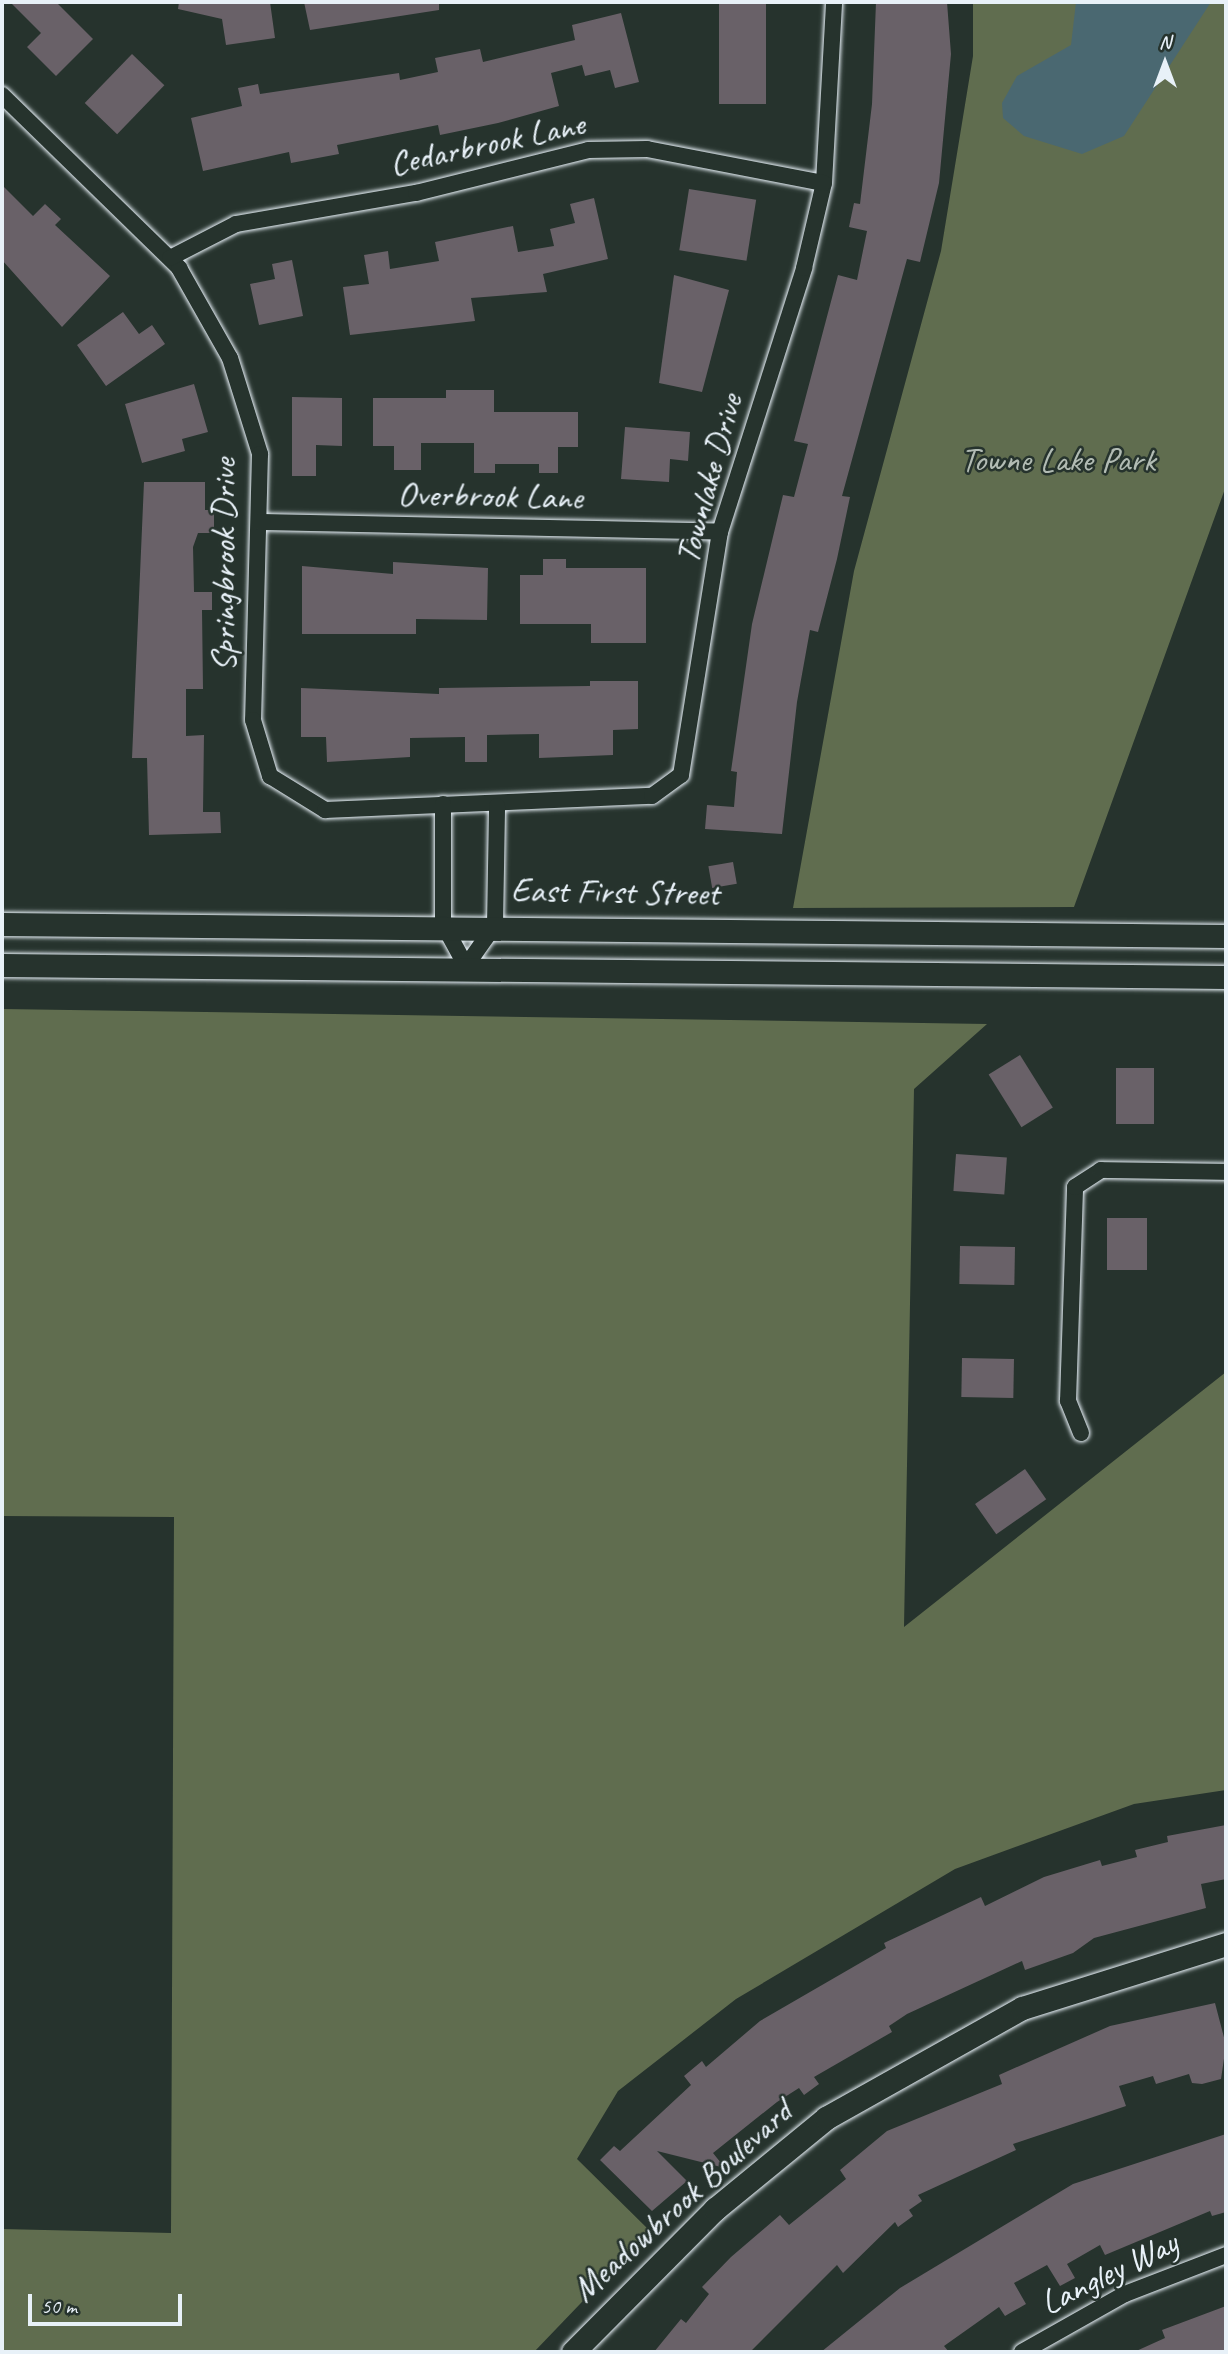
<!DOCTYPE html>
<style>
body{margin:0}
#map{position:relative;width:1228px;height:2354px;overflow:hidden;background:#26332d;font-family:Caveat,sans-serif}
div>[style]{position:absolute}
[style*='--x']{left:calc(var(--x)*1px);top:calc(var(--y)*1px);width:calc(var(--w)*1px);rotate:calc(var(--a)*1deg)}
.green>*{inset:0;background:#606d4f}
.water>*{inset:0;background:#4a6871}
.building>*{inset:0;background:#696168;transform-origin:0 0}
.roads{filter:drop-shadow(0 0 2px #e8f1f8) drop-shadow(0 0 2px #e8f1f8)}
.street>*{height:16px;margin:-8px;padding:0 8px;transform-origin:8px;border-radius:8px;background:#26332d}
.secondary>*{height:23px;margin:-11.5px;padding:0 11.5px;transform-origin:11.5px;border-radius:11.5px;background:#26332d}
span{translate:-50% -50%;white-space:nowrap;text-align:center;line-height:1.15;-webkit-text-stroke:5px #26332d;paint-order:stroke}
.street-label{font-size:35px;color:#e8f1f8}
.park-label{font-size:35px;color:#b2bcb4}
.frame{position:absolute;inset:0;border:4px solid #e8f1f8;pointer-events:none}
.north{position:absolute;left:1130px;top:28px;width:70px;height:70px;-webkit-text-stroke:5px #26332d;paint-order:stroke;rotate:0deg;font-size:19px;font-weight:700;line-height:28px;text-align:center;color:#e8f1f8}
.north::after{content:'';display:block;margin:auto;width:24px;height:32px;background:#e8f1f8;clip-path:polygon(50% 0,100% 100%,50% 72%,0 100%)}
.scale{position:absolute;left:28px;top:2294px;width:154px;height:32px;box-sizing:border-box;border:4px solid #e8f1f8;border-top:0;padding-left:9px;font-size:21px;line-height:24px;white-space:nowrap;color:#e8f1f8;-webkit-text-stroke:5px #26332d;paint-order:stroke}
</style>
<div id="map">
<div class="green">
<div style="clip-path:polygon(973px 2px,1226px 2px,1226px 486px,1074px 907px,793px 908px,854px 571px,941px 251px,973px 56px)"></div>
<div style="clip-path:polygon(2px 1009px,987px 1024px,914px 1089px,904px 1627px,1226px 1372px,1226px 1790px,1134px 1804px,955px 1869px,736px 1999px,618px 2091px,577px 2159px,650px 2231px,534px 2352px,2px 2352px,2px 2229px,171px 2233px,174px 1517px,2px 1516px)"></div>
</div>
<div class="water">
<div style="clip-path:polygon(1076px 2px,1211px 2px,1124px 136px,1082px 154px,1024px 136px,1003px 118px,1002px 103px,1017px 76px,1071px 45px)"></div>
</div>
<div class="building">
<div style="clip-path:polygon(10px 2px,56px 2px,93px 39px,56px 76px,27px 47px,41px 33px)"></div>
<div style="clip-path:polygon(179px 2px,270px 2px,275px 38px,226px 45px,222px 19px,178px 9px)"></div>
<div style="clip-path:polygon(304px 2px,439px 2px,439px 10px,310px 30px)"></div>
<div style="left:719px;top:2px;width:47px;height:102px"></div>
<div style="clip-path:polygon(876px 2px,947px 2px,951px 54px,939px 183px,920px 262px,907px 259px,842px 496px,850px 497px,837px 559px,818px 632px,810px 630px,797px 702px,782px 834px,705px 829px,707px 805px,734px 807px,737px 772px,731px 771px,752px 624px,783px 495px,794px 497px,808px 444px,794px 441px,838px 275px,857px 280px,867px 231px,849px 227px,854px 203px,860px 204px,872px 104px)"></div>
<div style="clip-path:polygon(621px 13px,639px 82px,615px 88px,610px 70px,585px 76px,582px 65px,551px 73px,559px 106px,498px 123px,440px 135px,438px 125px,337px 145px,339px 154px,291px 163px,289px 152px,203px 171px,191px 118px,242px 106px,238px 88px,258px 84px,260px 94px,399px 73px,400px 80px,438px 72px,435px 58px,480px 49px,483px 62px,575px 40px,572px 25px)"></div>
<div style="left:132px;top:54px;width:45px;height:68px;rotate:44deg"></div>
<div style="clip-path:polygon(2px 185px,33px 216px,45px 204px,61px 219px,55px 225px,110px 276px,62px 327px,2px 260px)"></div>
<div style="left:689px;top:189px;width:68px;height:62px;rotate:9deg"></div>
<div style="clip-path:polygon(594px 198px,608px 259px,543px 274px,547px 292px,471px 298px,475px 321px,350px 335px,343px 287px,369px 284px,364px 255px,388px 251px,390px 269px,439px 261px,435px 242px,513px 226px,518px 252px,554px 246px,550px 229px,575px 223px,570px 204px)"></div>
<div style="clip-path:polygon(292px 260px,303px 316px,259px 325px,250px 284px,275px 279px,272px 264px)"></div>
<div style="clip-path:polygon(674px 275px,729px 290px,702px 392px,659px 383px)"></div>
<div style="clip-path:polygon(123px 312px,139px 334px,152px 325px,165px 344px,106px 386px,77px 345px)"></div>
<div style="clip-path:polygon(194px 384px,208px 432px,182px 439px,185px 451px,142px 463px,125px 404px)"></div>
<div style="clip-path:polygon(446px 390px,494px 390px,494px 412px,578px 412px,578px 447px,558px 447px,558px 473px,539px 473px,539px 464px,495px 464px,495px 473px,474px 473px,474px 443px,421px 443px,421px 470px,394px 470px,394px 446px,373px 446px,373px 398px,446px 398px)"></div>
<div style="clip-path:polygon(292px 397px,342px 398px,342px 446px,316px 445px,316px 476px,292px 476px)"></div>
<div style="clip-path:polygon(625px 427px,690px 432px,688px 461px,670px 459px,669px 482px,621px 479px)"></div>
<div style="clip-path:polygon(144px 482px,205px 482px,205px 510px,214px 510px,214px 533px,198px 533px,193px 547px,194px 592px,212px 592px,212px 610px,202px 610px,203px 689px,186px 689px,186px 736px,204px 735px,203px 812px,220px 812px,221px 833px,149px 835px,147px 758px,132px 758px)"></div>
<div style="clip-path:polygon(543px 559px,566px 559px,566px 568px,646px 568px,646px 643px,591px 643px,591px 624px,520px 624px,520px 575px,543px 575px)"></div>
<div style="clip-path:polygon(393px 562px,488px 568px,487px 620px,416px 619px,416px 634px,302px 634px,302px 566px,393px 574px)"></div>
<div style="clip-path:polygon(590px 681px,638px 681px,638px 729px,613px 730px,613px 755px,539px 758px,539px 734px,487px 735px,487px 762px,465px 762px,465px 737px,410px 738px,410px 757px,327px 762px,326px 737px,301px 737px,301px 688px,439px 694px,439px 688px,590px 686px)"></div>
<div style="left:733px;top:862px;width:22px;height:25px;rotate:80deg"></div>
<div style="left:1020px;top:1055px;width:62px;height:37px;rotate:58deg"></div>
<div style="left:1116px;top:1068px;width:38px;height:56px"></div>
<div style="left:956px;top:1154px;width:51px;height:37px;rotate:4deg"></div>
<div style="left:1107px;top:1218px;width:40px;height:52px"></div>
<div style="left:960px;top:1246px;width:55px;height:38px;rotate:1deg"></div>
<div style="left:962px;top:1358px;width:52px;height:39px;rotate:1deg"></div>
<div style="left:1025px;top:1469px;width:37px;height:61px;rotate:55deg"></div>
<div style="clip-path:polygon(1226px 1825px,1226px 1879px,1201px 1884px,1206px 1908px,1094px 1938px,1073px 1953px,1025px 1970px,1022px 1961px,907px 2014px,889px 2026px,892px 2032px,814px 2077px,819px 2084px,804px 2095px,799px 2088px,777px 2102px,713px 2153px,725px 2168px,657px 2151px,687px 2181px,652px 2211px,600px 2160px,614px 2146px,620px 2151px,691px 2085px,684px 2076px,702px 2061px,706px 2067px,760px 2021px,886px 1948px,884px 1943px,981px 1897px,985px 1906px,1044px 1877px,1100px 1860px,1102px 1866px,1137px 1857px,1135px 1850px,1168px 1842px,1167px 1836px)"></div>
<div style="clip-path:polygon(1215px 2003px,1226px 2045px,1221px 2079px,1202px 2084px,1192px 2083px,1189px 2074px,1156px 2084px,1153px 2076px,1119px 2086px,1126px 2106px,1013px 2144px,1016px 2150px,918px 2195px,922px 2201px,909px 2210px,913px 2216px,898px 2227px,895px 2222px,843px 2273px,837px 2265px,750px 2352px,654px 2352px,681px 2319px,686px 2323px,709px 2294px,702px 2287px,731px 2257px,780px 2215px,789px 2225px,846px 2179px,840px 2170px,887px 2131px,1002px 2084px,999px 2075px,1110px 2026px)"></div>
<div style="clip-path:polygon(1226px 2134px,1226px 2212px,1212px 2216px,1210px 2211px,1105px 2255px,1100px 2245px,1067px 2264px,1075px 2278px,1060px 2286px,1047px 2265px,1014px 2283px,1026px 2304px,1005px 2316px,999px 2307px,944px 2346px,949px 2352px,821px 2352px,900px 2288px,1073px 2184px)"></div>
<div style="clip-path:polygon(1226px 2306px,1226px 2352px,1134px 2352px,1165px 2338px,1162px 2330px)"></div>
</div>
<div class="roads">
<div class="street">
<div style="--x:2;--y:95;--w:248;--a:44.3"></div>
<div style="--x:179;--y:268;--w:103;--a:60.5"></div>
<div style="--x:230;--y:358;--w:101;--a:72.6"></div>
<div style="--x:260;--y:454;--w:266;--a:91.5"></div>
<div style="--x:253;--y:720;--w:59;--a:73.1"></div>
<div style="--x:270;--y:776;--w:65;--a:31.7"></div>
<div style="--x:325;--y:810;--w:327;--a:-2.5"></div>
<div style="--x:652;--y:796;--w:36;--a:-36"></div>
<div style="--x:681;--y:775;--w:246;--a:-80.9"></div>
<div style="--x:720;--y:532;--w:277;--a:-72.3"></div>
<div style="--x:804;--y:268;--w:87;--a:-76.8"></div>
<div style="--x:824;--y:183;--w:181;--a:-86.8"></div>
<div style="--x:170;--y:258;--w:74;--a:-27.3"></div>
<div style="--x:236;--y:224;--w:183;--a:-9.8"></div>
<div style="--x:416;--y:193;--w:177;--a:-14"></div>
<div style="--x:588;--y:150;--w:59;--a:-1"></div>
<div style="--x:647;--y:149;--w:180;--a:10.9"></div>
<div style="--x:259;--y:522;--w:461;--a:1.2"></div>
<div style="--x:443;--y:804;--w:120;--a:90"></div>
<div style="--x:443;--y:924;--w:48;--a:61.3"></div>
<div style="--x:466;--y:966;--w:50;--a:-54.7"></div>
<div style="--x:495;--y:925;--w:119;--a:-89"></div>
<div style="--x:1081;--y:1433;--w:35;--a:-112"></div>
<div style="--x:1068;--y:1401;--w:214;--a:-88.1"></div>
<div style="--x:1075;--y:1187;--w:31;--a:-33"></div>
<div style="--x:1101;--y:1170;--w:125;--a:0.9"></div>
<div style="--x:1022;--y:2352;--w:118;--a:-29.4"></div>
<div style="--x:1125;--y:2294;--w:108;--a:-21.1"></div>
</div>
<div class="secondary">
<div style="--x:2;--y:924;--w:1224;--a:0.56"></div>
<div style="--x:2;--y:965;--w:1224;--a:0.56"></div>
<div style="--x:573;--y:2352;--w:202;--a:-45.2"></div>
<div style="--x:715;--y:2209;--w:144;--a:-39.3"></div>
<div style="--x:826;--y:2118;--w:225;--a:-29.3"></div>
<div style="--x:1022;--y:2008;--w:214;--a:-17.4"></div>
</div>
</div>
<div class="street-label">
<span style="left:487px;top:144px;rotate:-12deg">Cedarbrook Lane</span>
<span style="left:709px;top:479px;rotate:-75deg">Townlake Drive</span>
<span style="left:490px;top:496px;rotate:1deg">Overbrook Lane</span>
<span style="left:224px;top:565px;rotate:-90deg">Springbrook Drive</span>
<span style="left:615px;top:892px;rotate:1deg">East First Street</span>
<span style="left:682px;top:2201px;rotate:-42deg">Meadowbrook Boulevard</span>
<span style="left:1109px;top:2273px;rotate:-26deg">Langley Way</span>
</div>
<div class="park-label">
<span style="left:1058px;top:460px">Towne Lake Park</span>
</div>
<div class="frame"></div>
<div class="north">N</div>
<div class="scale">50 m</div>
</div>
